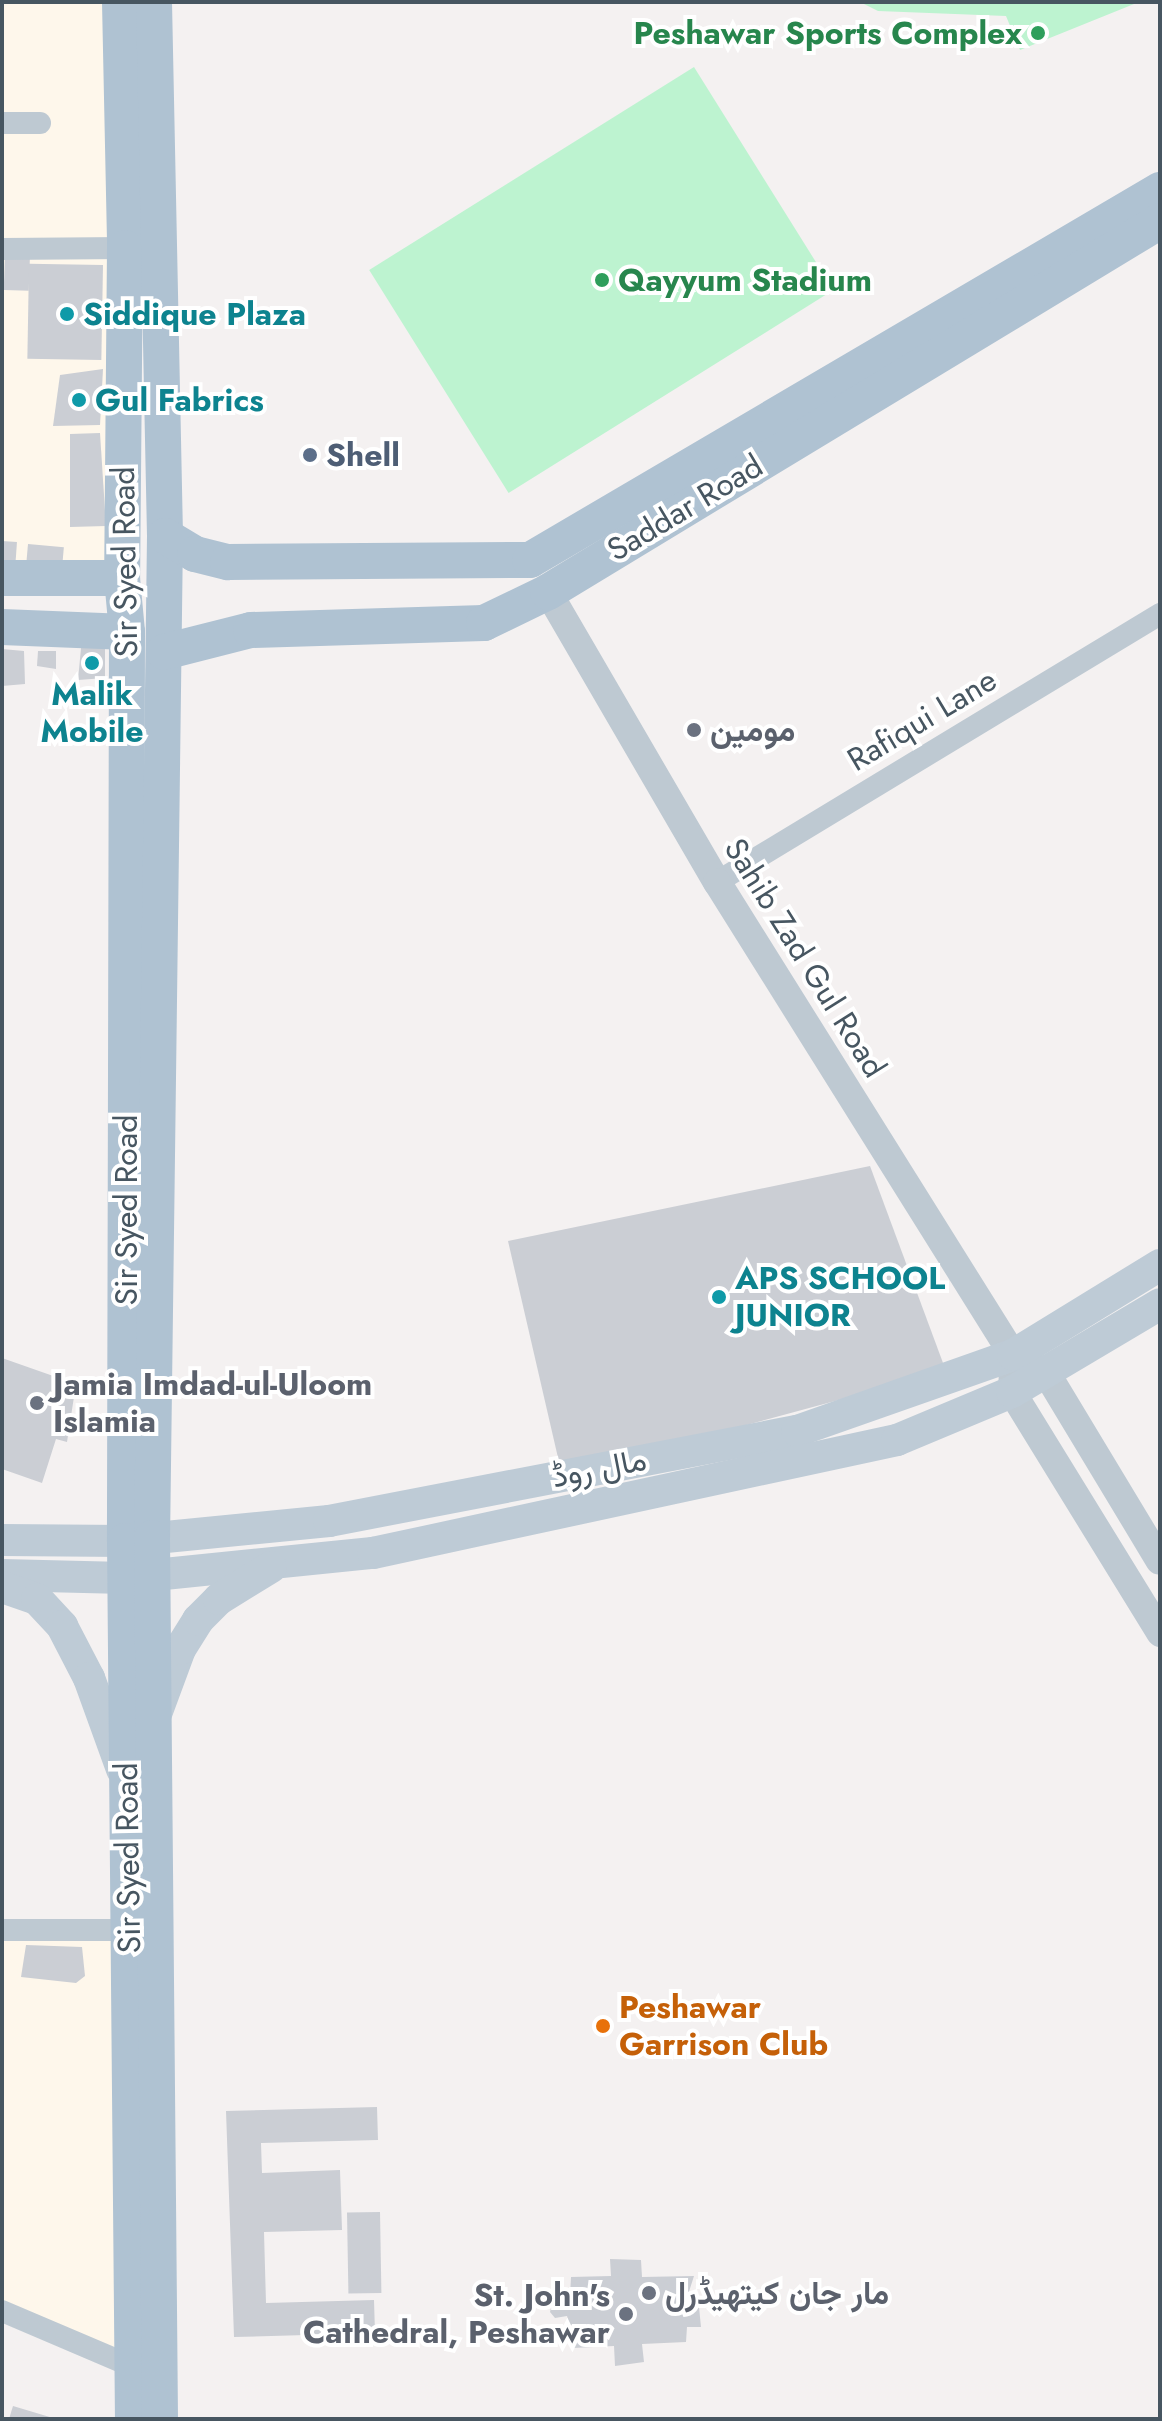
<!DOCTYPE html>
<meta charset="utf-8">
<style>
body{margin:0}
#map{position:relative;width:1162px;height:2421px;overflow:hidden;background:#f4f1f1;font-family:Jost,Vazirmatn,sans-serif}
div>[style]{position:absolute}
[style*='--x']{left:calc(var(--x)*1px);top:calc(var(--y)*1px);width:calc(var(--w)*1px);rotate:calc(var(--a)*1deg)}
.commercial>*{inset:0;background:#fef7eb;transform-origin:0 0}
.green>*{inset:0;background:#bdf3d0;transform-origin:0 0}
.building>*{inset:0;background:#cbced4;transform-origin:0 0}
.minor>*{height:22px;margin:-11px;padding:0 11px;transform-origin:11px;border-radius:11px;background:#bec9d2}
.tertiary>*{height:28px;margin:-14px;padding:0 14px;transform-origin:14px;border-radius:14px;background:#bec9d2}
.secondary>*{height:32px;margin:-16px;padding:0 16px;transform-origin:16px;border-radius:16px;background:#becbd6}
.primary>*{height:36px;margin:-18px;padding:0 18px;transform-origin:18px;border-radius:18px;background:#afc2d2}
.dots>*{width:22px;height:22px;translate:-50% -50%;box-sizing:border-box;border:4px solid #fff;border-radius:50%}
span{translate:-50% -50%;white-space:nowrap;text-align:center;line-height:1.15;-webkit-text-stroke:8px #fff;paint-order:stroke}
.leisure-label{font-size:32px;color:#27864d;font-weight:700}
.right{translate:-100% -50%;text-align:right}
.left{translate:0 -50%;text-align:left}
.culture-label{font-size:32px;color:#0d838f;font-weight:700}
.service-label{font-size:32px;color:#4e5e75;font-weight:700}
.street-label{font-size:32px;color:#475661}
.worship-label{font-size:32px;color:#5b616d;font-weight:700}
.food-label{font-size:32px;color:#c56008;font-weight:700}
.frame{position:absolute;inset:0;border:4px solid #475661;pointer-events:none}
</style>
<div id="map">
<div class="commercial">
<div style="left:2px;top:2px;width:115px;height:577px"></div>
<div style="clip-path:polygon(2px 1930px,128px 1930px,133px 2367px,2px 2311px)"></div>
</div>
<div class="green">
<div style="clip-path:polygon(860px 2px,1139px 2px,1020px 50px,1006px 16px,878px 11px)"></div>
<div style="left:694px;top:67px;width:263px;height:383px;rotate:58deg"></div>
</div>
<div class="building">
<div style="left:5px;top:254px;width:25px;height:36px;rotate:2deg"></div>
<div style="left:103px;top:265px;width:95px;height:74px;rotate:91deg"></div>
<div style="clip-path:polygon(103px 369px,100px 425px,53px 426px,60px 375px)"></div>
<div style="clip-path:polygon(100px 433px,106px 526px,70px 527px,70px 434px)"></div>
<div style="left:2px;top:541px;width:15px;height:27px;rotate:4deg"></div>
<div style="left:28px;top:544px;width:36px;height:24px;rotate:5deg"></div>
<div style="clip-path:polygon(105px 646px,105px 678px,78px 680px,81px 648px)"></div>
<div style="clip-path:polygon(2px 649px,24px 651px,25px 684px,2px 686px)"></div>
<div style="clip-path:polygon(38px 651px,56px 651px,56px 669px,37px 666px)"></div>
<div style="clip-path:polygon(870px 1166px,946px 1371px,562px 1475px,508px 1241px)"></div>
<div style="clip-path:polygon(2px 1358px,76px 1384px,67px 1442px,56px 1439px,42px 1483px,2px 1469px)"></div>
<div style="clip-path:polygon(26px 1945px,82px 1947px,85px 1976px,76px 1983px,21px 1977px)"></div>
<div style="clip-path:polygon(377px 2107px,378px 2140px,261px 2143px,262px 2173px,340px 2170px,342px 2230px,264px 2232px,266px 2303px,374px 2300px,375px 2333px,234px 2337px,226px 2111px)"></div>
<div style="left:380px;top:2212px;width:81px;height:33px;rotate:89deg"></div>
<div style="clip-path:polygon(610px 2259px,641px 2260px,642px 2277px,694px 2276px,686px 2301px,687px 2308px,699px 2307px,701px 2327px,687px 2327px,686px 2342px,642px 2344px,644px 2362px,615px 2366px,614px 2346px,573px 2348px,575px 2331px,566px 2333px,570px 2326px,567px 2316px,555px 2318px,550px 2312px,552px 2304px,570px 2297px,571px 2277px,611px 2276px)"></div>
<div style="clip-path:polygon(13px 2406px,53px 2418px,53px 2419px,9px 2419px)"></div>
</div>
<div class="minor">
<div style="--x:2;--y:123;--w:38;--a:0"></div>
<div style="--x:2;--y:249;--w:123;--a:-0.5"></div>
<div style="--x:717;--y:882;--w:518;--a:-31.17"></div>
<div style="--x:2;--y:1930;--w:126;--a:0"></div>
<div style="--x:2;--y:2311;--w:142;--a:23.1"></div>
</div>
<div class="tertiary">
<div style="--x:548;--y:592;--w:336;--a:59.8"></div>
<div style="--x:717;--y:882;--w:558;--a:57.96"></div>
<div style="--x:1013;--y:1355;--w:39;--a:29"></div>
<div style="--x:1047;--y:1374;--w:218;--a:58.9"></div>
<div style="--x:1013;--y:1371;--w:21;--a:93"></div>
<div style="--x:1012;--y:1392;--w:283;--a:58.4"></div>
</div>
<div class="secondary">
<div style="--x:2;--y:1540;--w:123;--a:0.5"></div>
<div style="--x:125;--y:1541;--w:205;--a:-5.6"></div>
<div style="--x:329;--y:1521;--w:477;--a:-10.9"></div>
<div style="--x:797;--y:1431;--w:229;--a:-19.4"></div>
<div style="--x:1013;--y:1355;--w:172;--a:-31.5"></div>
<div style="--x:2;--y:1575;--w:123;--a:1.4"></div>
<div style="--x:125;--y:1578;--w:249;--a:-5.8"></div>
<div style="--x:373;--y:1553;--w:536;--a:-12.17"></div>
<div style="--x:897;--y:1440;--w:125;--a:-22.7"></div>
<div style="--x:1012;--y:1392;--w:172;--a:-30.7"></div>
<div style="--x:2;--y:1587;--w:37;--a:19"></div>
<div style="--x:37;--y:1599;--w:37;--a:47"></div>
<div style="--x:62;--y:1626;--w:59;--a:62.6"></div>
<div style="--x:89;--y:1678;--w:97;--a:70.1"></div>
<div style="--x:156;--y:1714;--w:69;--a:-69.7"></div>
<div style="--x:180;--y:1649;--w:34;--a:-58"></div>
<div style="--x:198;--y:1620;--w:30;--a:-45"></div>
<div style="--x:219;--y:1599;--w:61;--a:-31.6"></div>
</div>
<div class="primary">
<div style="--x:120;--y:2;--w:246;--a:88.8"></div>
<div style="--x:125;--y:248;--w:330;--a:90.5"></div>
<div style="--x:122;--y:578;--w:54;--a:84.7"></div>
<div style="--x:127;--y:632;--w:909;--a:90.13"></div>
<div style="--x:125;--y:1541;--w:878;--a:89.48"></div>
<div style="--x:154;--y:2;--w:534;--a:88.82"></div>
<div style="--x:165;--y:536;--w:1002;--a:90.74"></div>
<div style="--x:152;--y:1538;--w:881;--a:89.48"></div>
<div style="--x:165;--y:536;--w:35;--a:31"></div>
<div style="--x:195;--y:554;--w:34;--a:14"></div>
<div style="--x:228;--y:562;--w:302;--a:-0.4"></div>
<div style="--x:530;--y:560;--w:731;--a:-30.43"></div>
<div style="--x:2;--y:578;--w:120;--a:0"></div>
<div style="--x:2;--y:627;--w:125;--a:2.3"></div>
<div style="--x:164;--y:652;--w:90;--a:-14.2"></div>
<div style="--x:251;--y:630;--w:233;--a:-1.7"></div>
<div style="--x:484;--y:623;--w:71;--a:-25.8"></div>
<div style="--x:548;--y:592;--w:716;--a:-31.22"></div>
</div>
<div class="dots">
<div style="left:1038px;top:33px;background:#2e9e5b"></div>
<div style="left:602px;top:280px;background:#2e9e5b"></div>
<div style="left:67px;top:314px;background:#0f9aa8"></div>
<div style="left:79px;top:400px;background:#0f9aa8"></div>
<div style="left:310px;top:455px;background:#5c6f8a"></div>
<div style="left:92px;top:663px;background:#0f9aa8"></div>
<div style="left:694px;top:730px;background:#6b7280"></div>
<div style="left:719px;top:1297px;background:#0f9aa8"></div>
<div style="left:37px;top:1403px;background:#6b7280"></div>
<div style="left:603px;top:2026px;background:#e8710a"></div>
<div style="left:649px;top:2293px;background:#6b7280"></div>
<div style="left:626px;top:2314px;background:#6b7280"></div>
</div>
<div class="leisure-label">
<span class="right" style="left:1022px;top:33px">Peshawar Sports Complex</span>
<span class="left" style="left:618px;top:280px">Qayyum Stadium</span>
</div>
<div class="culture-label">
<span class="left" style="left:83px;top:314px">Siddique Plaza</span>
<span class="left" style="left:95px;top:400px">Gul Fabrics</span>
<span style="left:92px;top:713px">Malik<br>Mobile</span>
<span class="left" style="left:735px;top:1297px">APS SCHOOL<br>JUNIOR</span>
</div>
<div class="service-label">
<span class="left" style="left:326px;top:455px">Shell</span>
</div>
<div class="street-label">
<span style="left:685px;top:508px;rotate:-31deg">Saddar Road</span>
<span style="left:125px;top:562px;rotate:-91deg">Sir Syed Road</span>
<span style="left:922px;top:720px;rotate:-31deg">Rafiqui Lane</span>
<span style="left:805px;top:958px;rotate:58deg">Sahib Zad Gul Road</span>
<span style="left:126px;top:1210px;rotate:-90deg">Sir Syed Road</span>
<span style="left:599px;top:1468px;rotate:-11deg">مال روڈ</span>
<span style="left:128px;top:1858px;rotate:-91deg">Sir Syed Road</span>
</div>
<div class="worship-label">
<span class="left" style="left:710px;top:730px">مومین</span>
<span class="left" style="left:53px;top:1403px">Jamia Imdad-ul-Uloom<br>Islamia</span>
<span class="left" style="left:665px;top:2293px">مار جان کیتھیڈرل</span>
<span class="right" style="left:610px;top:2314px">St. John's<br>Cathedral, Peshawar</span>
</div>
<div class="food-label">
<span class="left" style="left:619px;top:2026px">Peshawar<br>Garrison Club</span>
</div>
<div class="frame"></div>
</div>
